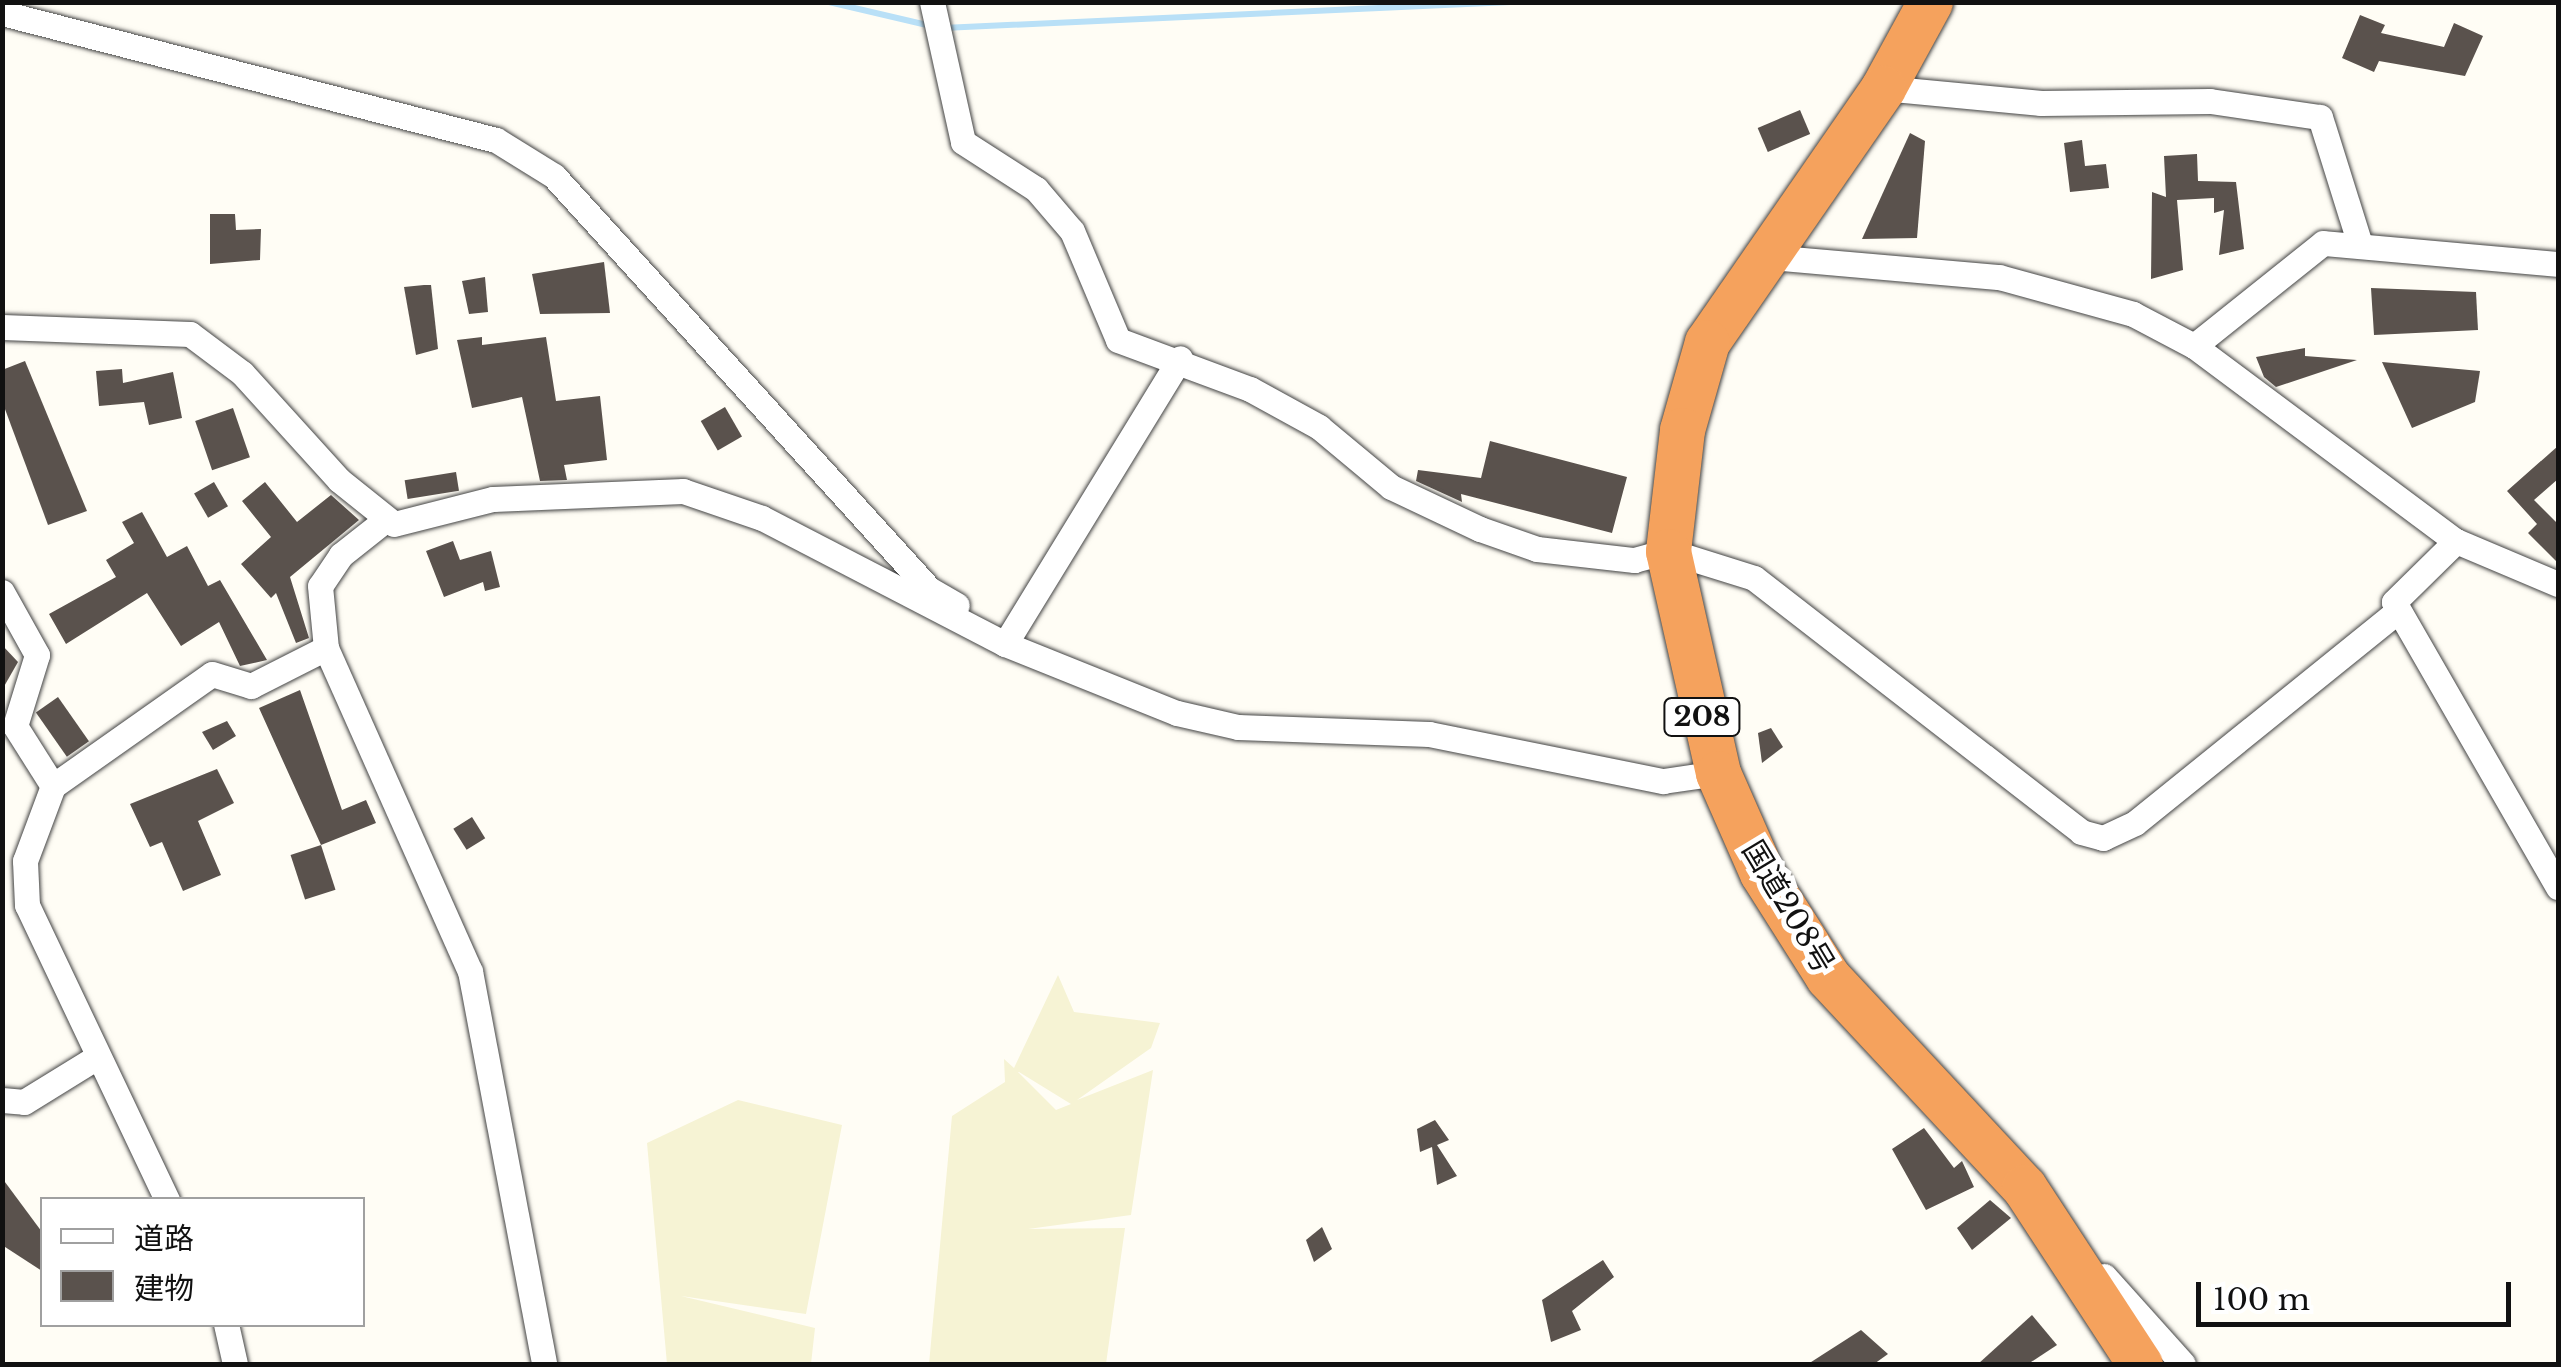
<!DOCTYPE html>
<meta charset="utf-8">
<style>
body{margin:0}
#map{position:relative;width:2561px;height:1367px;overflow:hidden;background:#fffdf5;font-family:"Libre Baskerville","Noto Sans JP",serif}
div>[style]{position:absolute}
[style*='--x']{left:calc(var(--x)*1px);top:calc(var(--y)*1px);width:calc(var(--w)*1px);rotate:calc(var(--a)*1deg)}
.farmland>*{inset:0;background:#f6f3d4}
.stream>*{height:6px;margin:-3px;padding:0 3px;transform-origin:3px;border-radius:3px;background:#b9e0f7}
.building>*{inset:0;background:#5a524d;transform-origin:0 0}
.roads{filter:drop-shadow(0 0 2px #444) drop-shadow(0 0 2px #444)}
.street>*{height:25px;margin:-12.5px;padding:0 12.5px;transform-origin:12.5px;border-radius:12.5px;background:#fff}
.highway>*{height:45px;margin:-22.5px;padding:0 22.5px;transform-origin:22.5px;border-radius:22.5px;background:#f5a25d}
span{translate:-50% -50%;white-space:nowrap;text-align:center;line-height:1.15;-webkit-text-stroke:10px #fff;paint-order:stroke}
.shield-label span{padding:2px 8px;background:#fff;border:2px solid;border-radius:8px;-webkit-text-stroke-width:0}
.shield-label{font-size:28px;color:#111;font-weight:700}
.street-label{font-size:30px;color:#111}
.frame{position:absolute;inset:0;border:5px solid #111;pointer-events:none}
.legend{position:absolute;left:40px;top:1197px;width:325px;height:130px;box-sizing:border-box;background:#fff;border:2px solid #a0a0a0;margin:0;padding:12px 18px;list-style:none;font-size:30px;color:#111}
.legend li{display:flex;align-items:center;gap:20px;height:50px}
.legend b{width:50px;border:2px solid #a0a0a0}
.scale{position:absolute;left:2196px;top:1282px;width:315px;height:45px;box-sizing:border-box;border:5px solid #111;border-top:0;padding-left:12px;font-size:30px;line-height:35px;white-space:nowrap;color:#111;-webkit-text-stroke:8px #fff;paint-order:stroke}
</style>
<div id="map">
<div class="farmland">
<div style="clip-path:polygon(evenodd,1058px 975px,1074px 1012px,1160px 1023px,1151px 1048px,1077px 1100px,1153px 1070px,1131px 1215px,1028px 1229px,1125px 1228px,1106px 1364px,929px 1364px,952px 1116px,1005px 1082px,1004px 1059px,1014px 1068px,1058px 975px,1018px 1072px,1019px 1072px,1071px 1104px,1056px 1110px,1018px 1072px)"></div>
<div style="clip-path:polygon(738px 1100px,842px 1125px,806px 1314px,681px 1296px,815px 1328px,811px 1364px,667px 1364px,647px 1143px)"></div>
</div>
<div class="stream">
<div style="--x:829;--y:2;--w:105;--a:13.2"></div>
<div style="--x:943;--y:28;--w:568;--a:-2.63"></div>
</div>
<div class="building">
<div style="clip-path:polygon(2360px 15px,2385px 25px,2381px 33px,2444px 47px,2454px 23px,2483px 36px,2465px 76px,2379px 61px,2374px 72px,2342px 58px)"></div>
<div style="left:1800px;top:110px;width:26px;height:46px;rotate:67deg"></div>
<div style="clip-path:polygon(1910px 133px,1925px 141px,1917px 238px,1862px 239px)"></div>
<div style="clip-path:polygon(2082px 140px,2085px 166px,2106px 164px,2109px 188px,2070px 192px,2064px 143px)"></div>
<div style="clip-path:polygon(2197px 154px,2198px 181px,2236px 182px,2244px 249px,2219px 255px,2224px 210px,2214px 213px,2214px 198px,2177px 200px,2183px 270px,2151px 279px,2152px 192px,2166px 197px,2164px 156px)"></div>
<div style="clip-path:polygon(210px 214px,235px 214px,236px 230px,261px 229px,260px 260px,210px 264px)"></div>
<div style="clip-path:polygon(604px 262px,610px 313px,540px 314px,532px 274px)"></div>
<div style="clip-path:polygon(485px 277px,488px 312px,469px 314px,462px 281px)"></div>
<div style="clip-path:polygon(424px 285px,431px 285px,438px 349px,416px 355px,404px 287px)"></div>
<div style="clip-path:polygon(2371px 288px,2476px 292px,2478px 330px,2374px 335px)"></div>
<div style="clip-path:polygon(482px 337px,482px 345px,546px 337px,556px 401px,600px 396px,607px 460px,564px 465px,567px 480px,540px 481px,522px 397px,472px 408px,457px 340px)"></div>
<div style="clip-path:polygon(2305px 348px,2305px 356px,2357px 360px,2276px 387px,2264px 377px,2256px 357px)"></div>
<div style="clip-path:polygon(25px 361px,87px 511px,48px 525px,2px 401px,2px 370px)"></div>
<div style="clip-path:polygon(2382px 362px,2480px 371px,2475px 402px,2412px 428px)"></div>
<div style="clip-path:polygon(122px 369px,123px 383px,173px 372px,182px 418px,149px 425px,144px 402px,99px 406px,96px 371px)"></div>
<div style="left:725px;top:407px;width:34px;height:28px;rotate:60deg"></div>
<div style="left:233px;top:408px;width:52px;height:40px;rotate:71deg"></div>
<div style="clip-path:polygon(1490px 441px,1627px 477px,1612px 533px,1461px 494px,1462px 502px,1416px 481px,1418px 470px,1481px 478px)"></div>
<div style="clip-path:polygon(2558px 446px,2558px 479px,2534px 500px,2558px 524px,2558px 563px,2528px 533px,2537px 524px,2507px 491px)"></div>
<div style="left:456px;top:472px;width:19px;height:52px;rotate:81deg"></div>
<div style="left:214px;top:482px;width:28px;height:23px;rotate:60deg"></div>
<div style="clip-path:polygon(265px 482px,297px 522px,331px 495px,359px 520px,290px 577px,309px 638px,296px 643px,276px 593px,271px 598px,241px 564px,271px 537px,242px 501px)"></div>
<div style="clip-path:polygon(142px 512px,167px 557px,187px 546px,208px 586px,220px 580px,267px 660px,240px 666px,219px 622px,181px 646px,147px 593px,66px 644px,49px 614px,116px 577px,106px 560px,134px 543px,122px 522px)"></div>
<div style="clip-path:polygon(453px 541px,460px 560px,491px 551px,500px 587px,485px 591px,483px 582px,444px 597px,426px 551px)"></div>
<div style="clip-path:polygon(2px 645px,18px 662px,2px 690px)"></div>
<div style="clip-path:polygon(300px 690px,342px 810px,366px 800px,376px 823px,321px 845px,259px 708px)"></div>
<div style="left:58px;top:697px;width:54px;height:27px;rotate:55deg"></div>
<div style="clip-path:polygon(227px 721px,236px 736px,213px 750px,202px 732px)"></div>
<div style="clip-path:polygon(1771px 728px,1783px 747px,1762px 763px,1758px 733px)"></div>
<div style="clip-path:polygon(217px 769px,234px 803px,198px 821px,221px 875px,183px 891px,162px 842px,150px 847px,130px 804px)"></div>
<div style="left:472px;top:817px;width:25px;height:22px;rotate:58deg"></div>
<div style="left:321px;top:845px;width:47px;height:32px;rotate:72deg"></div>
<div style="clip-path:polygon(1435px 1120px,1449px 1140px,1437px 1145px,1457px 1176px,1437px 1185px,1432px 1147px,1420px 1152px,1417px 1129px)"></div>
<div style="clip-path:polygon(1924px 1128px,1954px 1168px,1962px 1161px,1974px 1187px,1926px 1210px,1892px 1149px)"></div>
<div style="clip-path:polygon(2px 1178px,42px 1232px,42px 1271px,2px 1245px)"></div>
<div style="clip-path:polygon(1990px 1200px,2011px 1218px,1972px 1250px,1957px 1228px)"></div>
<div style="clip-path:polygon(1322px 1227px,1332px 1249px,1314px 1262px,1306px 1240px)"></div>
<div style="clip-path:polygon(1603px 1260px,1614px 1277px,1572px 1311px,1581px 1330px,1551px 1342px,1542px 1300px)"></div>
<div style="clip-path:polygon(2032px 1315px,2057px 1345px,2028px 1364px,1978px 1364px)"></div>
<div style="clip-path:polygon(1861px 1330px,1888px 1354px,1874px 1364px,1808px 1364px)"></div>
</div>
<div class="roads">
<div class="street">
<div style="--x:932;--y:2;--w:143;--a:77.5"></div>
<div style="--x:963;--y:142;--w:87;--a:32.8"></div>
<div style="--x:1036;--y:189;--w:55;--a:49.4"></div>
<div style="--x:1072;--y:231;--w:118;--a:67.1"></div>
<div style="--x:1118;--y:340;--w:141;--a:20.4"></div>
<div style="--x:1250;--y:389;--w:79;--a:28.8"></div>
<div style="--x:1319;--y:427;--w:94;--a:39.8"></div>
<div style="--x:1391;--y:487;--w:98;--a:25.3"></div>
<div style="--x:1480;--y:529;--w:60;--a:19.3"></div>
<div style="--x:1537;--y:549;--w:98;--a:6.5"></div>
<div style="--x:1634;--y:560;--w:35;--a:-15"></div>
<div style="--x:1668;--y:551;--w:90;--a:17.4"></div>
<div style="--x:1754;--y:578;--w:414;--a:37.8"></div>
<div style="--x:2081;--y:832;--w:23;--a:15"></div>
<div style="--x:2103;--y:838;--w:35;--a:-25"></div>
<div style="--x:2135;--y:823;--w:338;--a:-38.9"></div>
<div style="--x:2;--y:13;--w:510;--a:14.42"></div>
<div style="--x:496;--y:140;--w:68;--a:31.8"></div>
<div style="--x:554;--y:176;--w:558;--a:47.76"></div>
<div style="--x:929;--y:589;--w:32;--a:30"></div>
<div style="--x:1883;--y:88;--w:159;--a:5.4"></div>
<div style="--x:2041;--y:103;--w:169;--a:-0.7"></div>
<div style="--x:2210;--y:101;--w:111;--a:8.3"></div>
<div style="--x:2320;--y:117;--w:134;--a:72.6"></div>
<div style="--x:1758;--y:256;--w:242;--a:5"></div>
<div style="--x:1999;--y:277;--w:139;--a:15.4"></div>
<div style="--x:2133;--y:314;--w:69;--a:27.7"></div>
<div style="--x:2194;--y:346;--w:327;--a:36.7"></div>
<div style="--x:2456;--y:541;--w:111;--a:22.9"></div>
<div style="--x:2;--y:327;--w:188;--a:2.1"></div>
<div style="--x:190;--y:334;--w:65;--a:36.9"></div>
<div style="--x:242;--y:373;--w:144;--a:47.8"></div>
<div style="--x:339;--y:480;--w:70;--a:38.7"></div>
<div style="--x:394;--y:524;--w:102;--a:-14.2"></div>
<div style="--x:493;--y:499;--w:190;--a:-2.4"></div>
<div style="--x:683;--y:491;--w:83;--a:18.9"></div>
<div style="--x:762;--y:518;--w:274;--a:27.4"></div>
<div style="--x:1005;--y:644;--w:185;--a:21.9"></div>
<div style="--x:1177;--y:713;--w:63;--a:12.9"></div>
<div style="--x:1238;--y:727;--w:191;--a:2.1"></div>
<div style="--x:1429;--y:734;--w:239;--a:11.4"></div>
<div style="--x:1663;--y:781;--w:56;--a:-8.3"></div>
<div style="--x:2194;--y:346;--w:165;--a:-38.6"></div>
<div style="--x:2323;--y:243;--w:236;--a:5.1"></div>
<div style="--x:384;--y:521;--w:55;--a:141.7"></div>
<div style="--x:341;--y:555;--w:37;--a:124"></div>
<div style="--x:320;--y:586;--w:62;--a:84.5"></div>
<div style="--x:326;--y:648;--w:354;--a:66"></div>
<div style="--x:470;--y:971;--w:400;--a:79.3"></div>
<div style="--x:2456;--y:541;--w:87;--a:135.5"></div>
<div style="--x:2394;--y:602;--w:329;--a:60.1"></div>
<div style="--x:2;--y:592;--w:72;--a:60.9"></div>
<div style="--x:37;--y:655;--w:74;--a:107.2"></div>
<div style="--x:15;--y:726;--w:71;--a:57.7"></div>
<div style="--x:53;--y:786;--w:80;--a:110.5"></div>
<div style="--x:25;--y:861;--w:44;--a:87.4"></div>
<div style="--x:27;--y:905;--w:327;--a:64.6"></div>
<div style="--x:1005;--y:644;--w:335;--a:-58.5"></div>
<div style="--x:53;--y:786;--w:194;--a:-35.2"></div>
<div style="--x:212;--y:674;--w:41;--a:17.1"></div>
<div style="--x:251;--y:686;--w:84;--a:-26.9"></div>
<div style="--x:2;--y:1100;--w:22;--a:5"></div>
<div style="--x:24;--y:1102;--w:86;--a:-31.7"></div>
<div style="--x:2104;--y:1276;--w:118;--a:48.1"></div>
<div style="--x:226;--y:1324;--w:41;--a:77.3"></div>
</div>
<div class="highway">
<div style="--x:1930;--y:2;--w:98;--a:118.7"></div>
<div style="--x:1883;--y:88;--w:309;--a:124.7"></div>
<div style="--x:1707;--y:342;--w:91;--a:105.9"></div>
<div style="--x:1682;--y:430;--w:122;--a:96.6"></div>
<div style="--x:1668;--y:551;--w:228;--a:77.3"></div>
<div style="--x:1718;--y:773;--w:109;--a:66.3"></div>
<div style="--x:1762;--y:873;--w:123;--a:57.6"></div>
<div style="--x:1828;--y:977;--w:287;--a:47"></div>
<div style="--x:2024;--y:1187;--w:212;--a:56.8"></div>
</div>
</div>
<div class="shield-label">
<span style="left:1702px;top:717px">208</span>
</div>
<div class="street-label">
<span style="left:1788px;top:907px;rotate:59deg">国道208号</span>
</div>
<div class="frame"></div>
<ul class="legend">
<li><b style="height:12px;background:#fff"></b>道路</li>
<li><b style="height:28px;background:#5a524d"></b>建物</li>
</ul>
<div class="scale">100 m</div>
</div>
